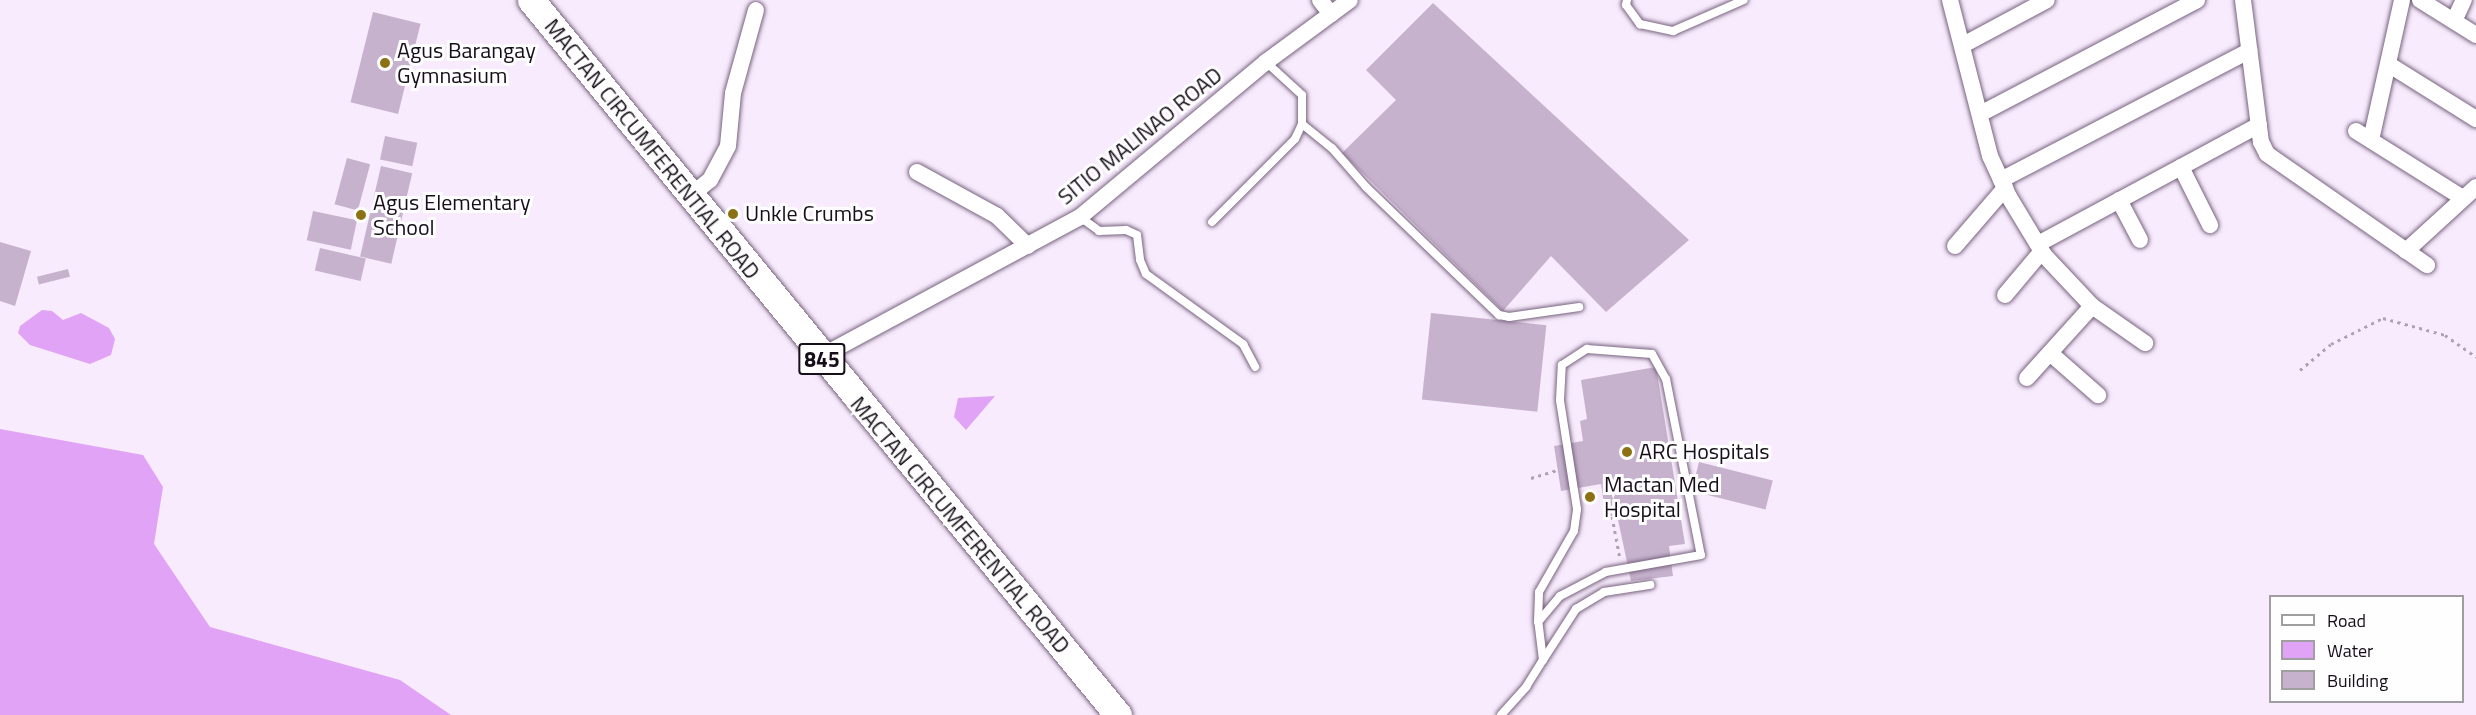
<!DOCTYPE html>
<style>
body{margin:0}
#map{position:relative;width:2476px;height:715px;overflow:hidden;background:#f8ebfd;font-family:"Titillium Web",sans-serif}
div>[style]{position:absolute}
[style*='--x']{left:calc(var(--x)*1px);top:calc(var(--y)*1px);width:calc(var(--w)*1px);rotate:calc(var(--a)*1deg)}
.water>*{inset:0;background:#e0a3f5}
.building>*{inset:0;background:#c7b2ce;transform-origin:0 0}
.path>*{height:3px;margin-top:-1.5px;transform-origin:0;background:repeating-linear-gradient(90deg,#aea2b2 0 3px,transparent 0 7.5px)}
.roads{filter:drop-shadow(0 0 2px #77637e) drop-shadow(0 0 2px #77637e)}
.lane>*{height:8px;margin:-4px;padding:0 4px;transform-origin:4px;border-radius:4px;background:#fff}
.street>*{height:16px;margin:-8px;padding:0 8px;transform-origin:8px;border-radius:8px;background:#fff}
.primary>*{height:27px;margin:-13.5px;padding:0 13.5px;transform-origin:13.5px;border-radius:13.5px;background:#fff}
.dots>*{width:16px;height:16px;translate:-50% -50%;box-sizing:border-box;border:3px solid #fefefe;border-radius:50%}
span{translate:-50% -50%;white-space:nowrap;text-align:center;line-height:1.15;-webkit-text-stroke:6px #fefefe;paint-order:stroke}
.shield-label span{padding:2px 4px;background:#fefefe;border:2px solid;border-radius:4px;-webkit-text-stroke-width:0}
.shield-label{font-size:21px;color:#160e18;font-weight:700}
.poi-label{font-size:22px;color:#160e18}
.left{translate:0 -50%;text-align:left}
.street-label{font-size:22px;color:#160e18}
.legend{position:absolute;left:2269px;top:595px;width:195px;height:108px;box-sizing:border-box;background:#fefefe;border:2px solid #a19ea2;margin:0;padding:8px 10px;list-style:none;font-size:18px;color:#160e18}
.legend li{display:flex;align-items:center;gap:12px;height:30px}
.legend b{width:30px;border:2px solid #a19ea2}
</style>
<div id="map">
<div class="water">
<div style="clip-path:polygon(42px 310px,52px 311px,63px 320px,81px 313px,109px 328px,115px 339px,111px 355px,90px 364px,30px 345px,18px 333px,20px 326px)"></div>
<div style="clip-path:polygon(995px 396px,966px 430px,954px 417px,958px 398px)"></div>
<div style="clip-path:polygon(0 429px,143px 455px,163px 487px,154px 544px,210px 627px,400px 680px,451px 715px,0 715px)"></div>
</div>
<div class="building">
<div style="clip-path:polygon(1433px 3px,1689px 240px,1606px 312px,1551px 256px,1503px 311px,1342px 153px,1396px 100px,1366px 70px)"></div>
<div style="left:373px;top:12px;width:49px;height:93px;rotate:14deg"></div>
<div style="left:385px;top:136px;width:33px;height:24px;rotate:12deg"></div>
<div style="left:347px;top:158px;width:24px;height:48px;rotate:15deg"></div>
<div style="left:381px;top:166px;width:32px;height:93px;rotate:13deg"></div>
<div style="left:313px;top:211px;width:45px;height:30px;rotate:12deg"></div>
<div style="clip-path:polygon(0 242px,31px 251px,15px 306px,0 301px)"></div>
<div style="left:320px;top:248px;width:47px;height:23px;rotate:13deg"></div>
<div style="left:68px;top:269px;width:8px;height:32px;rotate:76deg"></div>
<div style="left:1431px;top:313px;width:116px;height:87px;rotate:6deg"></div>
<div style="clip-path:polygon(1656px 367px,1685px 544px,1669px 546px,1673px 576px,1631px 581px,1617px 515px,1606px 517px,1601px 484px,1561px 491px,1554px 446px,1583px 441px,1580px 421px,1587px 419px,1581px 380px)"></div>
<div style="left:1699px;top:462px;width:76px;height:30px;rotate:14deg"></div>
</div>
<div class="path">
<div style="--x:2300;--y:370;--w:40;--a:-40"></div>
<div style="--x:2331;--y:344;--w:58;--a:-26.6"></div>
<div style="--x:2383;--y:318;--w:64;--a:15.3"></div>
<div style="--x:2445;--y:335;--w:38;--a:35"></div>
<div style="--x:1531;--y:478;--w:28;--a:-17"></div>
<div style="--x:1612;--y:516;--w:44;--a:79.5"></div>
</div>
<div class="roads">
<div class="lane">
<div style="--x:1627;--y:0;--w:5;--a:101"></div>
<div style="--x:1626;--y:5;--w:24;--a:54"></div>
<div style="--x:1640;--y:24;--w:34;--a:12"></div>
<div style="--x:1673;--y:31;--w:77;--a:-23.6"></div>
<div style="--x:1302;--y:124;--w:38;--a:39"></div>
<div style="--x:1332;--y:148;--w:52;--a:48.9"></div>
<div style="--x:1366;--y:187;--w:185;--a:43.9"></div>
<div style="--x:1499;--y:315;--w:10;--a:11"></div>
<div style="--x:1509;--y:317;--w:71;--a:-8.1"></div>
<div style="--x:1080;--y:217;--w:24;--a:36"></div>
<div style="--x:1099;--y:231;--w:27;--a:-2"></div>
<div style="--x:1126;--y:230;--w:12;--a:24"></div>
<div style="--x:1137;--y:235;--w:25;--a:83"></div>
<div style="--x:1140;--y:260;--w:15;--a:67"></div>
<div style="--x:1146;--y:274;--w:120;--a:35.8"></div>
<div style="--x:1243;--y:344;--w:26;--a:62"></div>
<div style="--x:1212;--y:222;--w:117;--a:-45"></div>
<div style="--x:1295;--y:139;--w:17;--a:-65"></div>
<div style="--x:1302;--y:124;--w:29;--a:-90"></div>
<div style="--x:1302;--y:95;--w:49;--a:-137.5"></div>
<div style="--x:1543;--y:660;--w:61;--a:-57.1"></div>
<div style="--x:1576;--y:609;--w:33;--a:-31"></div>
<div style="--x:1604;--y:592;--w:47;--a:-8.7"></div>
<div style="--x:1501;--y:715;--w:38;--a:-48"></div>
<div style="--x:1526;--y:687;--w:32;--a:-58"></div>
<div style="--x:1543;--y:660;--w:38;--a:-97"></div>
<div style="--x:1538;--y:622;--w:30;--a:-88"></div>
<div style="--x:1539;--y:592;--w:70;--a:-60.2"></div>
<div style="--x:1574;--y:531;--w:22;--a:-82"></div>
<div style="--x:1577;--y:509;--w:110;--a:-98.9"></div>
<div style="--x:1560;--y:400;--w:35;--a:-87"></div>
<div style="--x:1562;--y:365;--w:30;--a:-33"></div>
<div style="--x:1587;--y:349;--w:65;--a:4.4"></div>
<div style="--x:1652;--y:354;--w:29;--a:61"></div>
<div style="--x:1666;--y:379;--w:179;--a:78.8"></div>
<div style="--x:1701;--y:555;--w:97;--a:169.9"></div>
<div style="--x:1606;--y:572;--w:52;--a:152.4"></div>
<div style="--x:1560;--y:596;--w:34;--a:130"></div>
</div>
<div class="street">
<div style="--x:1320;--y:0;--w:18;--a:52"></div>
<div style="--x:1950;--y:0;--w:161;--a:75.6"></div>
<div style="--x:1990;--y:156;--w:45;--a:65.1"></div>
<div style="--x:2009;--y:197;--w:68;--a:58.9"></div>
<div style="--x:2044;--y:255;--w:70;--a:46.7"></div>
<div style="--x:2092;--y:306;--w:65;--a:34.9"></div>
<div style="--x:2243;--y:0;--w:143;--a:82.8"></div>
<div style="--x:2261;--y:142;--w:13;--a:63"></div>
<div style="--x:2267;--y:154;--w:195;--a:34.8"></div>
<div style="--x:2420;--y:0;--w:66;--a:32"></div>
<div style="--x:2454;--y:21;--w:23;--a:-65"></div>
<div style="--x:1963;--y:45;--w:95;--a:-28.2"></div>
<div style="--x:2388;--y:64;--w:104;--a:32"></div>
<div style="--x:1982;--y:113;--w:243;--a:-27.7"></div>
<div style="--x:2356;--y:131;--w:126;--a:32.1"></div>
<div style="--x:2371;--y:140;--w:143;--a:-77.5"></div>
<div style="--x:2181;--y:167;--w:65;--a:63.4"></div>
<div style="--x:917;--y:172;--w:91;--a:28.8"></div>
<div style="--x:997;--y:216;--w:43;--a:44.1"></div>
<div style="--x:2001;--y:180;--w:280;--a:-27.5"></div>
<div style="--x:690;--y:196;--w:26;--a:-39"></div>
<div style="--x:710;--y:180;--w:38;--a:-62"></div>
<div style="--x:728;--y:146;--w:53;--a:-84.6"></div>
<div style="--x:733;--y:93;--w:86;--a:-74.5"></div>
<div style="--x:2119;--y:200;--w:45;--a:62.3"></div>
<div style="--x:2038;--y:244;--w:251;--a:-28.3"></div>
<div style="--x:1955;--y:246;--w:77;--a:-49.2"></div>
<div style="--x:2406;--y:251;--w:95;--a:-42.4"></div>
<div style="--x:2005;--y:295;--w:57;--a:-49.9"></div>
<div style="--x:2050;--y:353;--w:64;--a:41.2"></div>
<div style="--x:820;--y:357;--w:295;--a:-28.3"></div>
<div style="--x:1080;--y:217;--w:242;--a:-39.8"></div>
<div style="--x:1266;--y:62;--w:104;--a:-36.4"></div>
<div style="--x:2027;--y:378;--w:97;--a:-47.9"></div>
</div>
<div class="primary">
<div style="--x:531;--y:0;--w:925;--a:50.61"></div>
</div>
</div>
<div class="dots">
<div style="left:385px;top:63px;background:#8c7114"></div>
<div style="left:733px;top:214px;background:#8c7114"></div>
<div style="left:361px;top:215px;background:#8c7114"></div>
<div style="left:1627px;top:452px;background:#8c7114"></div>
<div style="left:1590px;top:497px;background:#8c7114"></div>
</div>
<div class="shield-label">
<span style="left:822px;top:359px">845</span>
</div>
<div class="poi-label">
<span class="left" style="left:397px;top:63px">Agus Barangay<br>Gymnasium</span>
<span class="left" style="left:373px;top:215px">Agus Elementary<br>School</span>
<span class="left" style="left:745px;top:214px">Unkle Crumbs</span>
<span class="left" style="left:1639px;top:452px">ARC Hospitals</span>
<span class="left" style="left:1604px;top:497px">Mactan Med<br>Hospital</span>
</div>
<div class="street-label">
<span style="left:1140px;top:136px;rotate:-39deg">SITIO MALINAO ROAD</span>
<span style="left:652px;top:149px;rotate:51deg">MACTAN CIRCUMFERENTIAL ROAD</span>
<span style="left:960px;top:525px;rotate:50deg">MACTAN CIRCUMFERENTIAL ROAD</span>
</div>
<ul class="legend">
<li><b style="height:8px;background:#fff"></b>Road</li>
<li><b style="height:16px;background:#e0a3f5"></b>Water</li>
<li><b style="height:16px;background:#c7b2ce"></b>Building</li>
</ul>
</div>
